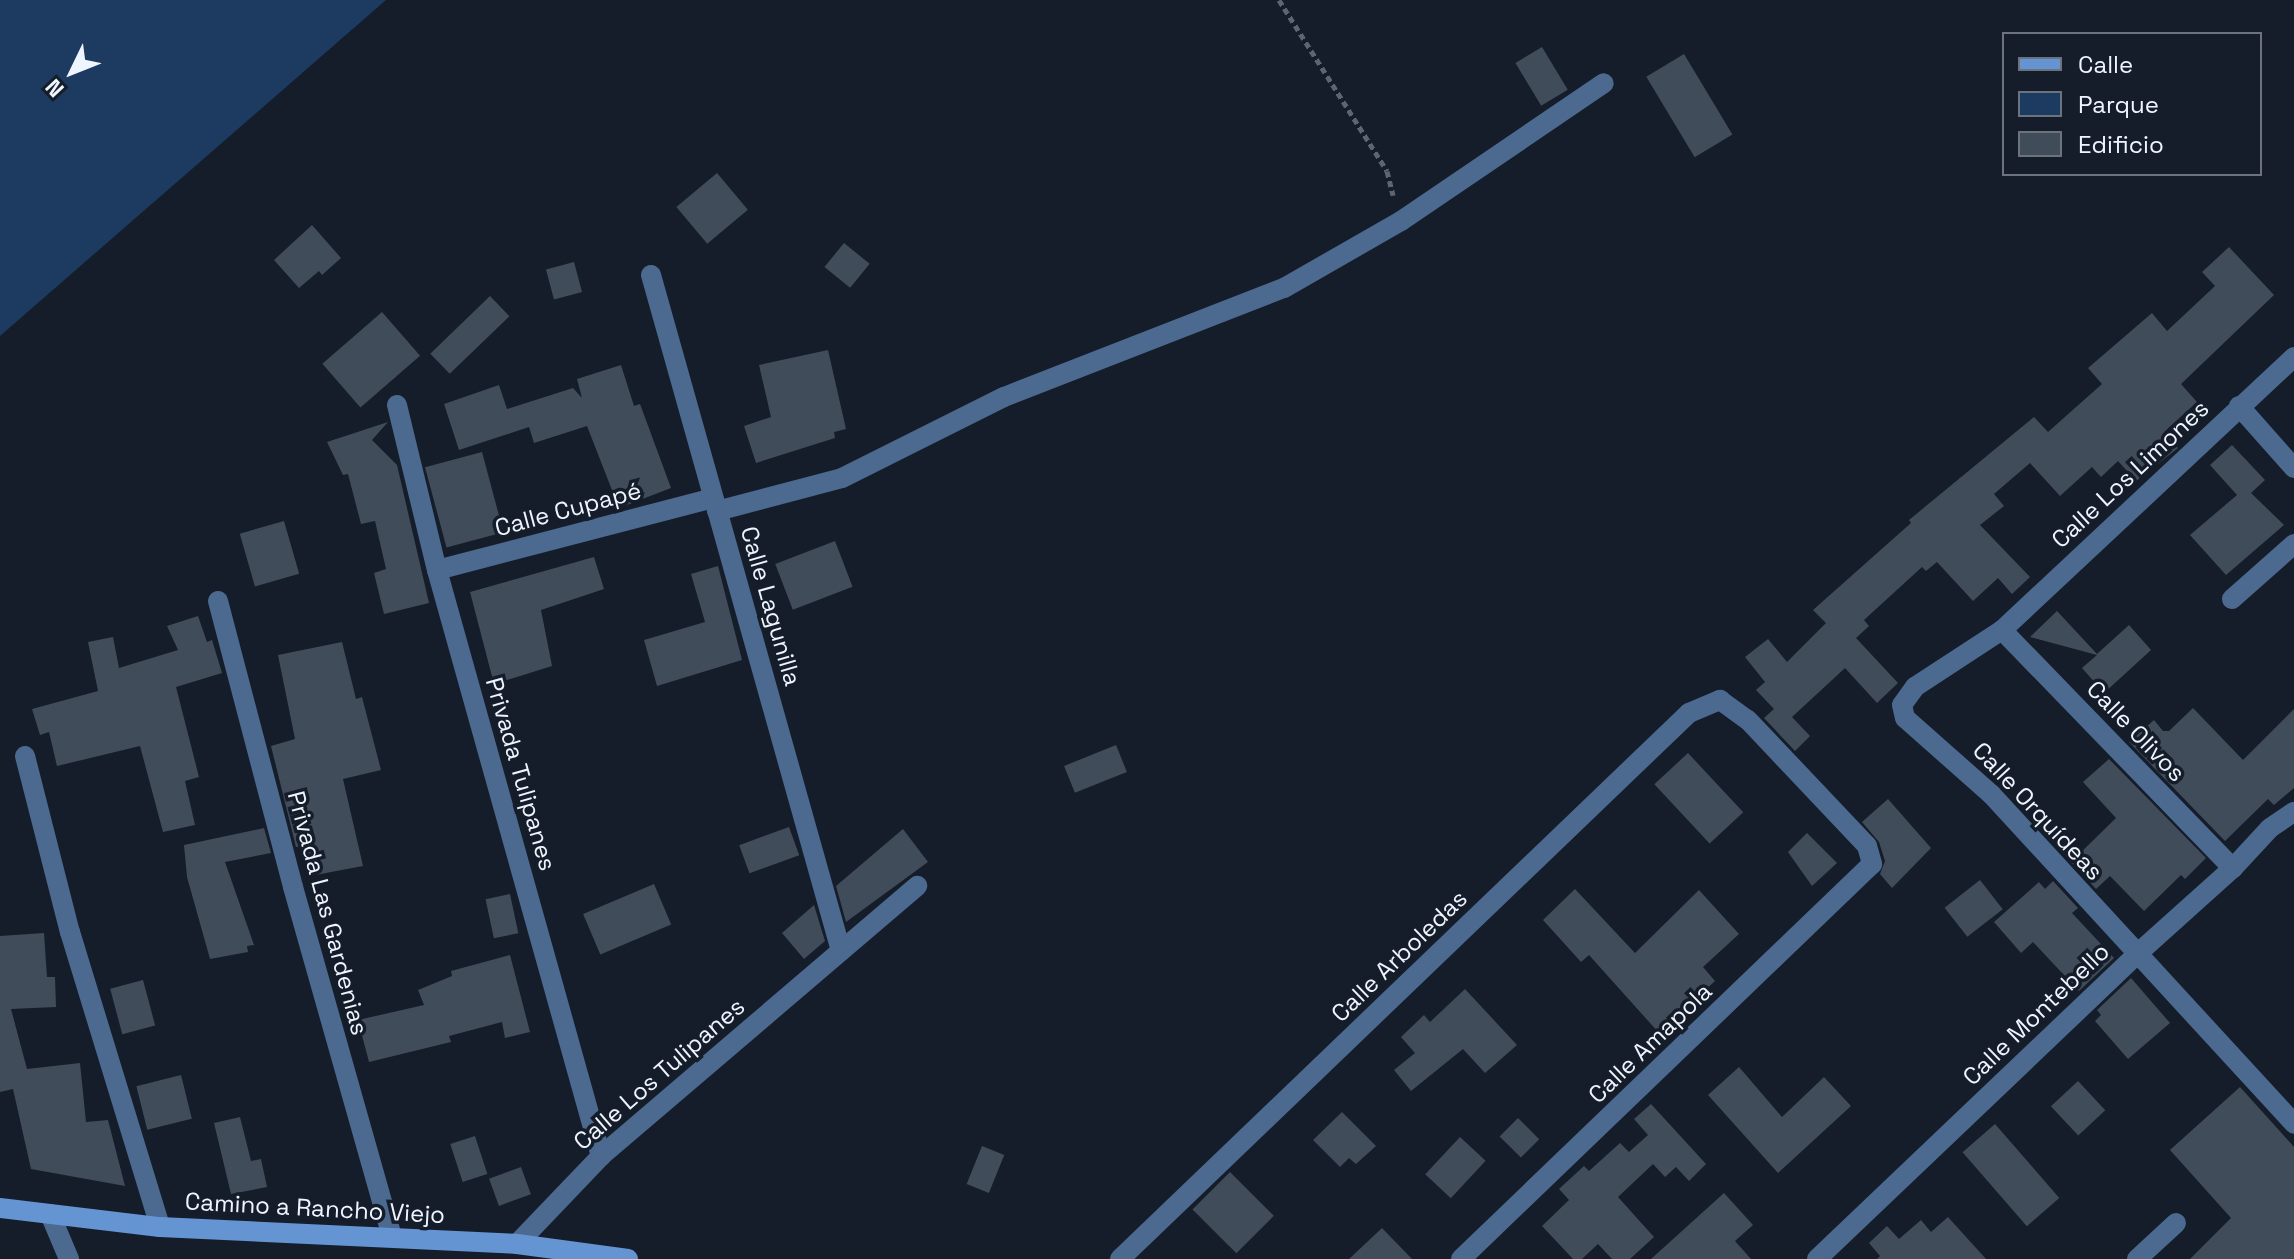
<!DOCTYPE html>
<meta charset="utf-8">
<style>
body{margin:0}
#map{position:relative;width:2294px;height:1259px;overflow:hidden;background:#141d29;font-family:"Space Grotesk",sans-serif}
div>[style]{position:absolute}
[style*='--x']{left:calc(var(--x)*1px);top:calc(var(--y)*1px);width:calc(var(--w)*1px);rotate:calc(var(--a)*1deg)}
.green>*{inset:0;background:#1d3a60}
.building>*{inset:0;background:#414c5a;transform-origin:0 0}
.path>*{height:5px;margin-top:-2.5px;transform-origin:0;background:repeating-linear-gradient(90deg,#5d6570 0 6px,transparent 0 10px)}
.street>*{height:20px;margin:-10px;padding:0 10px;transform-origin:10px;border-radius:10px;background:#4c698f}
.secondary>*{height:20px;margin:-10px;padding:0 10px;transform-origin:10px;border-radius:10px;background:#6594d2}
span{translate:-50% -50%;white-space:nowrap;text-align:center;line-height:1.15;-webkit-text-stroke:7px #141d29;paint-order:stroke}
.street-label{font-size:24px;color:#eff5fe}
.legend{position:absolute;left:2002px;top:32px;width:260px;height:144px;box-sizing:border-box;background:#141d29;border:2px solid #6c737e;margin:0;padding:10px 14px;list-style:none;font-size:24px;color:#eff5fe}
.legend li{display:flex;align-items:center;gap:16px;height:40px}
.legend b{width:40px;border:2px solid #6c737e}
.north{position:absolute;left:32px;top:32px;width:80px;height:80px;-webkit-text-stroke:6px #141d29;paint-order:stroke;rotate:227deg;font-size:22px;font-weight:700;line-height:32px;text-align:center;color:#eff5fe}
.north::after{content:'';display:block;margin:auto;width:28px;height:36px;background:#eff5fe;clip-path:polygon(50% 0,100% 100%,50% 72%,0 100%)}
</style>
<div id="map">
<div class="green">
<div style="clip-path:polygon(0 0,386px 0,0 336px)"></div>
</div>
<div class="building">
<div style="left:1542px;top:47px;width:50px;height:31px;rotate:59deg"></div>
<div style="left:1684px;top:54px;width:94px;height:44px;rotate:59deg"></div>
<div style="left:717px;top:173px;width:48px;height:53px;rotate:50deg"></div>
<div style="clip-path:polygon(312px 225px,341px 258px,322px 275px,319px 271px,299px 288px,274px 260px)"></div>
<div style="left:844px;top:243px;width:33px;height:31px;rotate:39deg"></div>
<div style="clip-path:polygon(2229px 247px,2274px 295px,2181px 384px,2197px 402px,2164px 432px,2178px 448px,2136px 481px,2118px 461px,2101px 477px,2092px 467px,2060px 496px,2030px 463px,1994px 494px,2004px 506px,1980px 525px,2030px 577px,2012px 594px,1998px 578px,1973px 601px,1937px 562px,1926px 571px,1922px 567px,1864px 620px,1869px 626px,1856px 638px,1898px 683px,1877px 703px,1845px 668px,1792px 717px,1810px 736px,1795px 751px,1764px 718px,1774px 709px,1756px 690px,1765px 682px,1745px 657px,1768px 639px,1787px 662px,1826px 623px,1813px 610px,1911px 523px,1909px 520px,2034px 417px,2048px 432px,2102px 384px,2088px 368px,2152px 313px,2167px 331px,2215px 286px,2202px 272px)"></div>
<div style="left:574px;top:262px;width:31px;height:29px;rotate:75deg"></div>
<div style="left:490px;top:296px;width:28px;height:83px;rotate:46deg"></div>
<div style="left:382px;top:312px;width:58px;height:79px;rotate:49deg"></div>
<div style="clip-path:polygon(828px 350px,846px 429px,834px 432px,835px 438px,756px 463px,744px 426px,771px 417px,759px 365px)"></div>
<div style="clip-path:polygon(621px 365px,634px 406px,640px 404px,671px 488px,619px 508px,587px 426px,534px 443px,529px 427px,459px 450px,444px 404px,499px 385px,507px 409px,573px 388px,582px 398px,577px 379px)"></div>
<div style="clip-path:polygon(388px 422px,372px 440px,397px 465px,429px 603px,384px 614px,374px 573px,386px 569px,375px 521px,361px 524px,348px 474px,343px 475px,327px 442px)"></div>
<div style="clip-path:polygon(2232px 445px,2265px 480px,2251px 493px,2284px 525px,2226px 575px,2190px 535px,2237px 495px,2210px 465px)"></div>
<div style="left:482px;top:452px;width:83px;height:59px;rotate:75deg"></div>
<div style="left:284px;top:521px;width:55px;height:46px;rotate:74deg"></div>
<div style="left:835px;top:541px;width:49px;height:64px;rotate:69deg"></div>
<div style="clip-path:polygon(594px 557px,604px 589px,541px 610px,552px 666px,494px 684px,470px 592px)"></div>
<div style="clip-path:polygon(718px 566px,742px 660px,657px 686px,644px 640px,705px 622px,691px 574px)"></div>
<div style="clip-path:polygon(2057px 611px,2097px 654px,2129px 625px,2151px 650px,2104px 693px,2082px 668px,2097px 655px,2030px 637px)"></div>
<div style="clip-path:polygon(198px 616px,207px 642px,212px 640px,222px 673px,176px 687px,199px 777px,185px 781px,195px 825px,163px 832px,140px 746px,57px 766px,49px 732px,40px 735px,32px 709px,98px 691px,88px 642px,113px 637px,119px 668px,178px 650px,167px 626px)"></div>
<div style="clip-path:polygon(342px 642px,356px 699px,362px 697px,381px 770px,343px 779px,363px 866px,310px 876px,304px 846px,296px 847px,271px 746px,295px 739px,278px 655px)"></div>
<div style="clip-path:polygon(2193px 708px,2243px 760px,2294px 709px,2294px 788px,2274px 805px,2268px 799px,2225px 841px,2129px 742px,2154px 720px,2163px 731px,2169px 731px)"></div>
<div style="left:1116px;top:745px;width:29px;height:56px;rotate:68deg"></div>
<div style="left:1688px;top:753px;width:81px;height:46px;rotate:47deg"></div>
<div style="clip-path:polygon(2109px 759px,2206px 858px,2185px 879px,2181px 875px,2144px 911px,2110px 876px,2096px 889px,2071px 862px,2116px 818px,2083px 782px)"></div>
<div style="clip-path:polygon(1888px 799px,1931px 848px,1892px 888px,1880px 874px,1885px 861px,1879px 842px,1862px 822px)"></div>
<div style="left:789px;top:827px;width:30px;height:53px;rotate:70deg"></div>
<div style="clip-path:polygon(264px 828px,271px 853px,225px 862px,254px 945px,247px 946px,248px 952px,210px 959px,187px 877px,184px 845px)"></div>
<div style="clip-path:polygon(903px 829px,928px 862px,846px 922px,836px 886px)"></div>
<div style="clip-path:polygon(1807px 833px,1837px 863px,1812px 886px,1788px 852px)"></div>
<div style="left:1980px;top:880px;width:37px;height:45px;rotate:52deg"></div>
<div style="clip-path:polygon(2053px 881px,2078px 908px,2072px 913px,2114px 958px,2079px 991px,2033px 942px,2021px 953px,1994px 922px,2039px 882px,2045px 889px)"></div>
<div style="left:654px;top:884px;width:44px;height:77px;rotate:67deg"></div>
<div style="clip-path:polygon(1575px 889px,1635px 953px,1699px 890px,1739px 934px,1703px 967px,1715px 981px,1659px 1033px,1589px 955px,1581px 962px,1543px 920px)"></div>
<div style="left:510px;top:894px;width:40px;height:25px;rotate:78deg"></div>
<div style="clip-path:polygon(814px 905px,825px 941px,804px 959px,782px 933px)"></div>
<div style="clip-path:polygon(44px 933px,47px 977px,55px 977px,56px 1007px,11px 1009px,27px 1069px,80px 1063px,86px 1122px,108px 1120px,125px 1186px,31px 1169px,13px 1089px,0 1092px,0 936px)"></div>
<div style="clip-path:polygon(510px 955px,530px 1032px,505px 1038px,502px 1022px,449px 1036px,451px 1042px,369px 1062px,358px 1020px,424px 1005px,418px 990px,452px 976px,451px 971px)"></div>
<div style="clip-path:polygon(2131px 978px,2170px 1023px,2128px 1059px,2095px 1021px,2101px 1015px,2097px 1010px)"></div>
<div style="left:143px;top:980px;width:47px;height:34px;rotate:75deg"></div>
<div style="clip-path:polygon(1465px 989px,1517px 1045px,1485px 1073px,1463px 1049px,1411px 1091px,1394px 1070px,1415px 1053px,1401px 1037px,1424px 1015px,1430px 1022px)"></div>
<div style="clip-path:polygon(1739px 1067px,1782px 1117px,1824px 1077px,1851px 1106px,1778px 1173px,1708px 1095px)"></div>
<div style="left:181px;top:1075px;width:45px;height:46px;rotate:76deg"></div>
<div style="left:2078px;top:1081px;width:40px;height:37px;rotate:47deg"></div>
<div style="clip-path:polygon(2240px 1087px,2294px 1147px,2294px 1259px,2190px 1259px,2231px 1218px,2170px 1150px)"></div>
<div style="clip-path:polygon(1651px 1104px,1706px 1164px,1689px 1181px,1676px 1167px,1665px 1177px,1653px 1164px,1618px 1197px,1654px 1237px,1630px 1259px,1612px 1259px,1598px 1244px,1582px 1259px,1573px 1259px,1542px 1226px,1569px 1200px,1559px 1189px,1584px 1166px,1589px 1171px,1620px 1143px,1629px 1152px,1648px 1135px,1634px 1119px)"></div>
<div style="clip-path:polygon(1342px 1112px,1376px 1146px,1356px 1164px,1349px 1158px,1340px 1167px,1313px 1140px)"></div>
<div style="clip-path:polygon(240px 1117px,251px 1161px,261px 1159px,267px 1187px,231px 1194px,214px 1123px)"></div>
<div style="left:1518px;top:1118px;width:30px;height:26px;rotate:45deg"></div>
<div style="left:1995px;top:1124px;width:98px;height:43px;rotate:49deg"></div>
<div style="left:475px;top:1136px;width:40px;height:26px;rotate:72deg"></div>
<div style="left:1460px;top:1137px;width:35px;height:51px;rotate:43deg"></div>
<div style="left:982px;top:1146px;width:24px;height:41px;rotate:22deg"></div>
<div style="left:521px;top:1167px;width:29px;height:34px;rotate:70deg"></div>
<div style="left:1230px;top:1172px;width:62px;height:53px;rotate:45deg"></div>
<div style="clip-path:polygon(1724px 1193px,1753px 1225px,1735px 1241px,1751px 1259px,1651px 1259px)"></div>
<div style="clip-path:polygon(1948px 1217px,1986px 1259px,1877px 1259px,1880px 1256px,1869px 1243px,1887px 1226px,1899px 1239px,1921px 1220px,1931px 1232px)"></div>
<div style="clip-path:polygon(1382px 1228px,1412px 1259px,1349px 1259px)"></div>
</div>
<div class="path">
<div style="--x:1279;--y:0;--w:202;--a:57.7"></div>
<div style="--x:1387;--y:171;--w:25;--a:76"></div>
</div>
<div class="street">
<div style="--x:651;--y:275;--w:702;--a:74.3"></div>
<div style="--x:2294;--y:357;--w:400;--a:136.9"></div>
<div style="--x:2002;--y:630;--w:104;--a:146.8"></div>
<div style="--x:1915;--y:687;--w:22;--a:126"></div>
<div style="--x:1902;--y:705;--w:13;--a:77"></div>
<div style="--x:1905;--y:718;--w:115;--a:41.5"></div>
<div style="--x:1991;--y:794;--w:448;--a:47.4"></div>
<div style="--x:397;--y:405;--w:170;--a:76.4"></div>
<div style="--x:437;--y:570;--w:609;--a:74.37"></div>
<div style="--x:2239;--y:406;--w:83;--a:48.4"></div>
<div style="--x:717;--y:511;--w:129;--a:-14.8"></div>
<div style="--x:842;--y:478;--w:181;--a:-26.6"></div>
<div style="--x:1004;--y:397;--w:300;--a:-21.3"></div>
<div style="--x:1284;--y:288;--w:135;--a:-29.8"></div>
<div style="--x:1401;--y:221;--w:245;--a:-34.2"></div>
<div style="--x:437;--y:570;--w:285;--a:-14.6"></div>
<div style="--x:2232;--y:599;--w:83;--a:-41.6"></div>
<div style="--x:218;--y:601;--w:296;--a:75.3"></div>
<div style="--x:293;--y:887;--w:364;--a:74.2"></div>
<div style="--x:2002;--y:630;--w:332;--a:45.9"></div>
<div style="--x:25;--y:756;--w:182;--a:75.7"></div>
<div style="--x:70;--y:932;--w:308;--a:73"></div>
<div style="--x:50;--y:1214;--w:49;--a:67.1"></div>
<div style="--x:517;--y:1244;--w:122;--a:-46.3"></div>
<div style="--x:601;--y:1156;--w:416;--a:-40.5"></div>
<div style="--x:1120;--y:1259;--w:789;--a:-43.82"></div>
<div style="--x:1689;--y:713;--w:34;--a:-23"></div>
<div style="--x:1720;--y:700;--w:34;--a:36"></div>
<div style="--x:1748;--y:720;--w:173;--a:46.6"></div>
<div style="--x:1867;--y:846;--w:19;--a:74"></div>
<div style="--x:1872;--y:864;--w:570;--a:136.14"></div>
<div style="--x:1817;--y:1259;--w:441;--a:-43.6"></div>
<div style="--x:2136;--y:955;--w:130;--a:-41.9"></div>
<div style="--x:2233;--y:868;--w:54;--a:-47.2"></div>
<div style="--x:2270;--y:828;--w:29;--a:-34"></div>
<div style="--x:2137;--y:1259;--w:53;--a:-42.7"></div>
</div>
<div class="secondary">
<div style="--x:0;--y:1208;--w:161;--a:6.8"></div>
<div style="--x:160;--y:1227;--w:357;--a:2.7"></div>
<div style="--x:517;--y:1244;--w:112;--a:7.7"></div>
</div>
<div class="street-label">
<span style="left:2130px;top:474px;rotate:-43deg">Calle Los Limones</span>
<span style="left:568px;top:509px;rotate:-15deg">Calle Cupapé</span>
<span style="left:771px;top:606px;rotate:74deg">Calle Lagunilla</span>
<span style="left:2136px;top:731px;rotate:46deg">Calle Olivos</span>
<span style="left:521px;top:774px;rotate:74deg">Privada Tulipanes</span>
<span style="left:2038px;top:811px;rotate:47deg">Calle Orquídeas</span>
<span style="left:328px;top:913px;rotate:75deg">Privada Las Gardenias</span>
<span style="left:1399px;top:956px;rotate:-44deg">Calle Arboledas</span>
<span style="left:2036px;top:1014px;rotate:-44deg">Calle Montebello</span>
<span style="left:1650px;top:1043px;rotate:-44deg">Calle Amapola</span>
<span style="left:659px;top:1074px;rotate:-41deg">Calle Los Tulipanes</span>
<span style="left:315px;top:1208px;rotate:3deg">Camino a Rancho Viejo</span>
</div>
<ul class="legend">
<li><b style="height:10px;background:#6594d2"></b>Calle</li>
<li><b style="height:22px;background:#1d3a60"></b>Parque</li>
<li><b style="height:22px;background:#414c5a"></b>Edificio</li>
</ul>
<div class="north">N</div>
</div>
